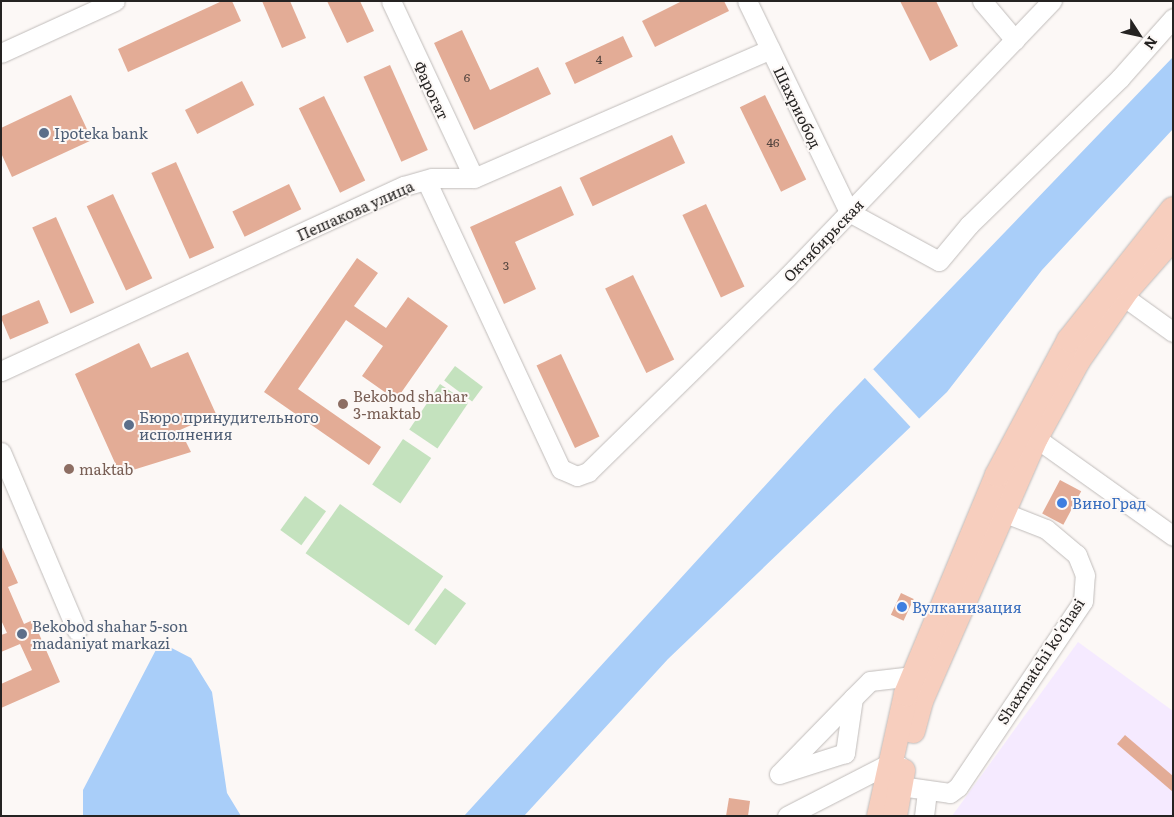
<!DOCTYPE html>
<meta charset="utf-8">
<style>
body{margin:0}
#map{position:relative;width:1174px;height:817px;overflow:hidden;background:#fcf8f6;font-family:Literata,serif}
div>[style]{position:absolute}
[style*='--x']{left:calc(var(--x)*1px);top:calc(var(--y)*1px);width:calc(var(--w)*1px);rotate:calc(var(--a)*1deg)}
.industrial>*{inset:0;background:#f5eaff}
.green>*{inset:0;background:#c4e2be;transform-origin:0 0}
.water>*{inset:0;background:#a9cef9}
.pier>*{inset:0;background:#fcf8f6;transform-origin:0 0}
.building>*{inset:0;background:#e3ac96;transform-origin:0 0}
.roads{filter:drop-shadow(0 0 1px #c0bcba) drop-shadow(0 0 1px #c0bcba)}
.minor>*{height:19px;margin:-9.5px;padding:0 9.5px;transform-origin:9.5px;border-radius:9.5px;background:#fff}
.major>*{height:24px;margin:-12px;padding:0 12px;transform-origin:12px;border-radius:12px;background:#f7cebe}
.dots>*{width:14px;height:14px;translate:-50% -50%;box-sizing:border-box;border:2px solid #fcf8f6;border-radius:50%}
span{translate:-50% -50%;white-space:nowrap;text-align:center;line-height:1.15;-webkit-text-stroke:4px #fcf8f6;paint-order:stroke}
.number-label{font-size:12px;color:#54453f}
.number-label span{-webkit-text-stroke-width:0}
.street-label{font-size:15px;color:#252322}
.service-label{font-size:15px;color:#4e5e75}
.left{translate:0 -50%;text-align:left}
.education-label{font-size:15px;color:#785e54}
.shop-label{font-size:15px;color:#366cbe}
.frame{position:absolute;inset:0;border:2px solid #252322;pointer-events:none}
.north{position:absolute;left:1114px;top:10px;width:50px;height:50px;-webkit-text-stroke:4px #fcf8f6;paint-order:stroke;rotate:125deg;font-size:14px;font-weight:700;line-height:20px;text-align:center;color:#252322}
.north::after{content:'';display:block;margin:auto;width:18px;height:22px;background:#252322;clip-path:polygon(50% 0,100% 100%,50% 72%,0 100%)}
</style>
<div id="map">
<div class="industrial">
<div style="clip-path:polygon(1078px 642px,1173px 711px,1173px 816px,952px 816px)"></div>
</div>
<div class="green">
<div style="left:455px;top:366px;width:35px;height:18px;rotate:37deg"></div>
<div style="left:440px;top:384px;width:34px;height:55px;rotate:34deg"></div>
<div style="left:403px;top:439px;width:34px;height:55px;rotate:34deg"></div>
<div style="left:305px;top:496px;width:26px;height:42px;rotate:36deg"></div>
<div style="left:340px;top:504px;width:126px;height:60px;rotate:35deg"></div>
<div style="left:445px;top:588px;width:26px;height:52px;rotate:36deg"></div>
</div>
<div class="water">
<div style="clip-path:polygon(1173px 57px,1173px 129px,1042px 270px,947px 392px,668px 659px,524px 816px,464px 816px,834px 410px)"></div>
<div style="clip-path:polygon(160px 642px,191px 658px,212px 692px,227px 793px,241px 816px,83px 816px,83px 790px)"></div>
</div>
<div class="pier">
<div style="left:873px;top:369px;width:69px;height:12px;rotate:47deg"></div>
</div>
<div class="building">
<div style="clip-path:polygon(222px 1px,232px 1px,241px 21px,128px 72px,118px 49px)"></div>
<div style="clip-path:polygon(262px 1px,290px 1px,306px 38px,282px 48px)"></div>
<div style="clip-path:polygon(327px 1px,360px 1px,374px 31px,347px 43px)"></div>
<div style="clip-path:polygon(682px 1px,724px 1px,729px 11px,655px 47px,642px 21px)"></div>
<div style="clip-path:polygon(900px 1px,936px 1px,958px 46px,930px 61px)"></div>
<div style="clip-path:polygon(462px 30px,490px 90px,538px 67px,551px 94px,474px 130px,434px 43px)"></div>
<div style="left:623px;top:36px;width:23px;height:64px;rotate:65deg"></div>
<div style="left:390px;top:65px;width:93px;height:29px;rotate:66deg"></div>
<div style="left:242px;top:81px;width:27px;height:64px;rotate:63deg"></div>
<div style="clip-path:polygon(71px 95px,92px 140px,12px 177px,1px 153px,1px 128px)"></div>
<div style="left:765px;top:95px;width:94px;height:28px;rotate:64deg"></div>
<div style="left:324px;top:96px;width:94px;height:28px;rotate:64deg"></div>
<div style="left:672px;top:135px;width:31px;height:102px;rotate:65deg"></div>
<div style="left:176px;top:162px;width:94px;height:27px;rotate:66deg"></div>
<div style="left:289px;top:184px;width:28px;height:63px;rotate:64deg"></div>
<div style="clip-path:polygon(561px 186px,574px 215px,515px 242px,536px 289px,504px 304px,470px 227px)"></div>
<div style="left:113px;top:194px;width:93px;height:29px;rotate:65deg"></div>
<div style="left:706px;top:204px;width:91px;height:26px;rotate:65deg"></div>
<div style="left:56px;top:217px;width:94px;height:26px;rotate:66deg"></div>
<div style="clip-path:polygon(357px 258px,378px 273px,354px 306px,386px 328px,408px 297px,448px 326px,396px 400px,362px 376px,383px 346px,346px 320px,298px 389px,381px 447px,369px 465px,264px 392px)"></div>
<div style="left:633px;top:275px;width:94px;height:31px;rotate:64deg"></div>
<div style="left:39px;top:300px;width:25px;height:42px;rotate:67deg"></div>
<div style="clip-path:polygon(139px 343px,151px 368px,188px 352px,216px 414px,180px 430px,191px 452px,120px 474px,75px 374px)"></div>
<div style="left:561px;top:354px;width:91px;height:27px;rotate:65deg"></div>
<div style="left:1060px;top:480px;width:24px;height:38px;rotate:28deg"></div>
<div style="clip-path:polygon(1px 545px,18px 583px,8px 587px,24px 624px,33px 620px,60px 682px,1px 708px,1px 684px,32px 670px,20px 644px,1px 652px,1px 635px,7px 633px,1px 620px)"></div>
<div style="left:901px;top:593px;width:14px;height:24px;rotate:25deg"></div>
<div style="clip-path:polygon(1125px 735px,1173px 776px,1173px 792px,1117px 744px)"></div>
<div style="clip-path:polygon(729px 798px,750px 801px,748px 816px,726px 816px)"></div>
</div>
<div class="roads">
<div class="minor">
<div style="--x:391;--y:1;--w:195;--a:64.9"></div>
<div style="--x:747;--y:1;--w:234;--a:64.2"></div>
<div style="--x:849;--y:212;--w:102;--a:28.6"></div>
<div style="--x:939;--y:261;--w:47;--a:-50.2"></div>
<div style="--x:969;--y:225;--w:211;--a:-44.2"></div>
<div style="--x:1120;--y:78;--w:80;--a:-48.5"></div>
<div style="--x:982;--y:1;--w:51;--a:49.8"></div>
<div style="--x:1;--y:53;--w:125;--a:-24.5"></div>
<div style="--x:426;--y:180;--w:319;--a:65"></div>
<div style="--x:561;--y:469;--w:17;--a:24"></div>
<div style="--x:577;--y:476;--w:12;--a:-20"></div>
<div style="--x:588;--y:472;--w:279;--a:-44.4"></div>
<div style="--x:787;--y:277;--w:383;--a:-46.2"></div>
<div style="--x:1123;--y:296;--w:62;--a:35.8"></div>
<div style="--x:1;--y:371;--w:443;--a:-24.7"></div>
<div style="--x:404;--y:186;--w:29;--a:-16"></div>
<div style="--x:432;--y:178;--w:42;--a:0"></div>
<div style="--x:474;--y:178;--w:323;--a:-23.5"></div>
<div style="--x:1026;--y:431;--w:181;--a:35.5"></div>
<div style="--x:1;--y:452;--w:194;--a:67"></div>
<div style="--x:853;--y:698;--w:56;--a:98.3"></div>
<div style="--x:845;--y:753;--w:69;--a:162.3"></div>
<div style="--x:779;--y:774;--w:106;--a:-45.8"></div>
<div style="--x:853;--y:698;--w:24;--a:-45"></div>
<div style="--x:870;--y:681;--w:43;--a:-6.6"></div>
<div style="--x:900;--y:786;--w:50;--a:8"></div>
<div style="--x:950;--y:793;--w:10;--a:-37"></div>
<div style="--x:958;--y:787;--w:224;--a:-56.1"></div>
<div style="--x:1083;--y:601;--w:26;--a:-86"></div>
<div style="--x:1085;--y:575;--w:22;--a:-112"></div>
<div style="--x:1077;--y:555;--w:40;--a:-140"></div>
<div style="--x:1046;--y:529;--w:60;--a:-158.6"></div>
<div style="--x:787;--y:816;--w:116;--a:-27.2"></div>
<div style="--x:890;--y:763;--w:10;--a:17"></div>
<div style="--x:924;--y:816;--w:26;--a:-83"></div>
</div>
<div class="major">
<div style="--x:913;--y:731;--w:31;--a:-75"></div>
<div style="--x:921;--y:701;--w:287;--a:-66.4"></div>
<div style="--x:1036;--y:438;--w:88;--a:-61.4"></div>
<div style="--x:1078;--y:361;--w:88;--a:-55.2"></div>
<div style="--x:1128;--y:289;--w:68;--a:-48.6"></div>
<div style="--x:879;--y:816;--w:125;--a:-77.5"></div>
<div style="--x:906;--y:694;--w:237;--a:-67.4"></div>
<div style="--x:997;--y:475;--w:153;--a:-61.9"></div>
<div style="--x:1069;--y:340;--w:167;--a:-51.6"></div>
<div style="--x:895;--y:816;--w:46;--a:-79.9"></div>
</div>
</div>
<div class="dots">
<div style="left:44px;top:133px;background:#5c6f8a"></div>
<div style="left:343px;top:404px;background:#8d6e63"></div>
<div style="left:129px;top:425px;background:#5c6f8a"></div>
<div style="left:69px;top:469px;background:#8d6e63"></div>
<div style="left:1062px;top:503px;background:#3f7fe0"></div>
<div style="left:902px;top:607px;background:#3f7fe0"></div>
<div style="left:22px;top:634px;background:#5c6f8a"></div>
</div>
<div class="number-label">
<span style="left:599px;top:60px">4</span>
<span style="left:467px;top:78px">6</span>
<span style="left:773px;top:143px">46</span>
<span style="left:506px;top:266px">3</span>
</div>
<div class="street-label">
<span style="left:432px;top:90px;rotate:65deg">Фарогат</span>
<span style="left:798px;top:107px;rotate:64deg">Шахриобод</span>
<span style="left:355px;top:210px;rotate:-24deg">Пешакова улица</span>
<span style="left:823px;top:240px;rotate:-46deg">Октябирьская</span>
<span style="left:1040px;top:661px;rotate:-57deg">Shaxmatchi ko'chasi</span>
</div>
<div class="service-label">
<span class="left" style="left:54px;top:133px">Ipoteka bank</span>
<span class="left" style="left:139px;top:425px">Бюро принудительного<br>исполнения</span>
<span class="left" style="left:32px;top:634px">Bekobod shahar 5-son<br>madaniyat markazi</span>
</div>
<div class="education-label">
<span class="left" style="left:353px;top:404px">Bekobod shahar<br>3-maktab</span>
<span class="left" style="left:79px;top:469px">maktab</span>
</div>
<div class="shop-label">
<span class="left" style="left:1072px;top:503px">ВиноГрад</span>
<span class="left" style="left:912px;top:607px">Вулканизация</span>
</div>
<div class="frame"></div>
<div class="north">N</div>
</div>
